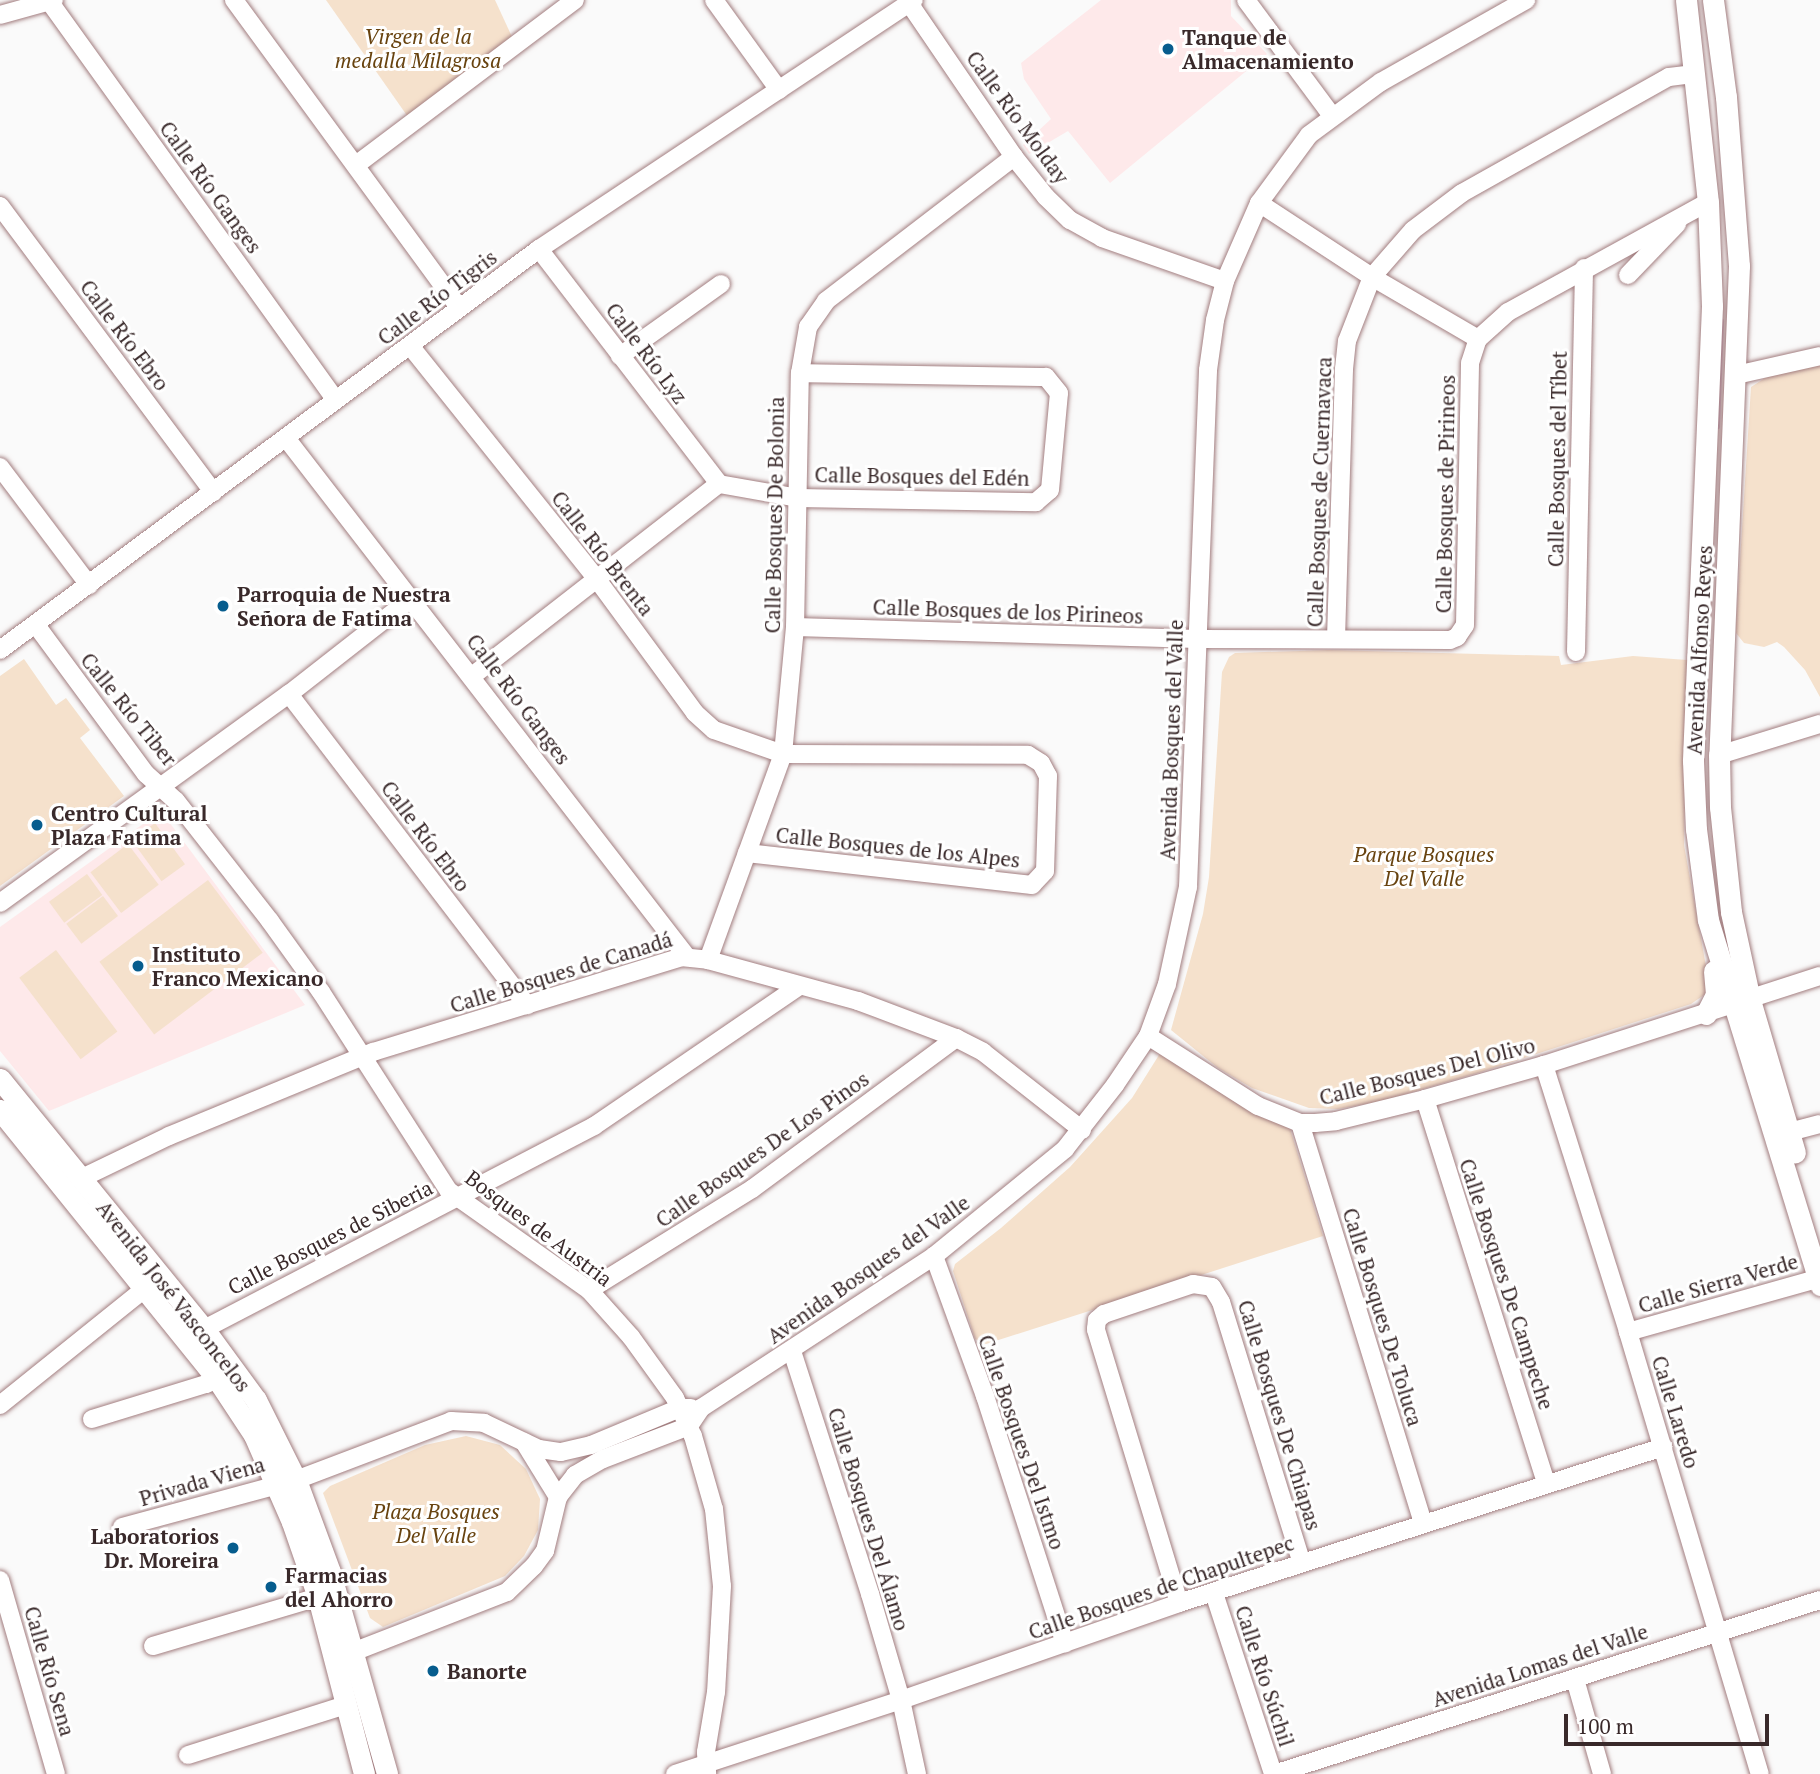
<!DOCTYPE html>
<meta charset="utf-8">
<style>
body{margin:0}
#map{position:relative;width:1820px;height:1774px;overflow:hidden;background:#fafafa;font-family:"PT Serif",serif}
div>[style]{position:absolute}
[style*='--x']{left:calc(var(--x)*1px);top:calc(var(--y)*1px);width:calc(var(--w)*1px);rotate:calc(var(--a)*1deg)}
.built>*{inset:0;background:#fee9ea}
.green>*{inset:0;background:#f5e1cc;transform-origin:0 0}
.stream>*{height:4.5px;margin:-2.25px;padding:0 2.25px;transform-origin:2.25px;border-radius:2.25px;background:#ceb3d2}
.roads{filter:drop-shadow(0 0 2px #a27d7f) drop-shadow(0 0 2px #a27d7f)}
.minor>*{height:18px;margin:-9px;padding:0 9px;transform-origin:9px;border-radius:9px;background:#fff}
.major>*{height:21px;margin:-10.5px;padding:0 10.5px;transform-origin:10.5px;border-radius:10.5px;background:#fff}
.dots>*{width:19px;height:19px;translate:-50% -50%;box-sizing:border-box;border:4px solid #fff;border-radius:50%}
span{translate:-50% -50%;white-space:nowrap;text-align:center;line-height:1.15;-webkit-text-stroke:6px #fff;paint-order:stroke}
.park-label{font-size:21px;color:#68430f;font-style:italic}
.poi-label{font-size:21px;color:#39292a;font-weight:700}
.left{translate:0 -50%;text-align:left}
.right{translate:-100% -50%;text-align:right}
.street-label{font-size:21px;color:#39292a}
.scale{position:absolute;left:1564px;top:1714px;width:205px;height:32px;box-sizing:border-box;border:4px solid #39292a;border-top:0;padding-left:9px;font-size:21px;line-height:24px;white-space:nowrap;color:#39292a;-webkit-text-stroke:5px #fff;paint-order:stroke}
</style>
<div id="map">
<div class="built">
<div style="clip-path:polygon(1101px 0,1231px 0,1231px 16px,1267px 54px,1110px 183px,1068px 131px,1029px 154px,1023px 145px,1051px 119px,1024px 79px,1021px 63px)"></div>
<div style="clip-path:polygon(161px 811px,305px 1005px,49px 1111px,0 1051px,0 927px)"></div>
</div>
<div class="green">
<div style="clip-path:polygon(326px 0,495px 0,513px 39px,408px 117px)"></div>
<div style="clip-path:polygon(1820px 361px,1820px 697px,1805px 670px,1784px 647px,1777px 642px,1764px 647px,1744px 643px,1736px 633px,1736px 624px,1751px 387px,1765px 378px)"></div>
<div style="clip-path:polygon(1329px 650px,1559px 656px,1561px 665px,1633px 656px,1687px 660px,1684px 845px,1709px 983px,1707px 993px,1691px 1004px,1481px 1072px,1382px 1101px,1338px 1109px,1309px 1108px,1252px 1088px,1218px 1068px,1171px 1030px,1203px 914px,1209px 877px,1222px 672px,1229px 657px,1235px 653px)"></div>
<div style="clip-path:polygon(24px 659px,56px 705px,66px 698px,90px 730px,80px 738px,124px 796px,0 886px,0 676px)"></div>
<div style="left:155px;top:823px;width:51px;height:29px;rotate:54deg"></div>
<div style="left:128px;top:844px;width:51px;height:47px;rotate:53deg"></div>
<div style="left:87px;top:874px;width:26px;height:47px;rotate:54deg"></div>
<div style="left:208px;top:880px;width:91px;height:136px;rotate:53deg"></div>
<div style="left:103px;top:896px;width:25px;height:46px;rotate:53deg"></div>
<div style="left:56px;top:950px;width:102px;height:46px;rotate:53deg"></div>
<div style="clip-path:polygon(1165px 1051px,1288px 1122px,1323px 1236px,986px 1344px,975px 1339px,953px 1271px,955px 1264px,1001px 1228px,1070px 1167px,1132px 1098px,1159px 1055px)"></div>
<div style="clip-path:polygon(466px 1436px,500px 1445px,526px 1469px,540px 1499px,538px 1530px,524px 1556px,505px 1576px,383px 1627px,370px 1618px,323px 1493px,330px 1486px,425px 1445px)"></div>
</div>
<div class="stream">
<div style="--x:1717;--y:427;--w:106;--a:-87.8"></div>
</div>
<div class="roads">
<div class="minor">
<div style="--x:234;--y:0;--w:381;--a:53.8"></div>
<div style="--x:714;--y:0;--w:111;--a:54.2"></div>
<div style="--x:1246;--y:0;--w:144;--a:53.4"></div>
<div style="--x:49;--y:1;--w:491;--a:54.3"></div>
<div style="--x:909;--y:3;--w:186;--a:55.7"></div>
<div style="--x:1014;--y:157;--w:51;--a:51.3"></div>
<div style="--x:1046;--y:197;--w:33;--a:44"></div>
<div style="--x:1070;--y:220;--w:37;--a:29"></div>
<div style="--x:1102;--y:238;--w:130;--a:19.3"></div>
<div style="--x:0;--y:15;--w:56;--a:-15.5"></div>
<div style="--x:356;--y:165;--w:274;--a:-37"></div>
<div style="--x:1259;--y:203;--w:135;--a:33.2"></div>
<div style="--x:1372;--y:277;--w:123;--a:30.3"></div>
<div style="--x:0;--y:206;--w:357;--a:53.3"></div>
<div style="--x:539;--y:249;--w:296;--a:52.5"></div>
<div style="--x:1628;--y:275;--w:71;--a:-46.1"></div>
<div style="--x:411;--y:347;--w:296;--a:51.3"></div>
<div style="--x:596;--y:578;--w:167;--a:53.7"></div>
<div style="--x:695;--y:713;--w:25;--a:42"></div>
<div style="--x:714;--y:730;--w:73;--a:19.2"></div>
<div style="--x:783;--y:754;--w:245;--a:0.2"></div>
<div style="--x:1028;--y:755;--w:15;--a:32"></div>
<div style="--x:1041;--y:763;--w:15;--a:62"></div>
<div style="--x:1048;--y:776;--w:95;--a:91.8"></div>
<div style="--x:1045;--y:871;--w:19;--a:133"></div>
<div style="--x:1032;--y:885;--w:287;--a:-173.6"></div>
<div style="--x:620;--y:356;--w:124;--a:-35.5"></div>
<div style="--x:1736;--y:375;--w:86;--a:-12.7"></div>
<div style="--x:286;--y:438;--w:656;--a:52.31"></div>
<div style="--x:0;--y:467;--w:148;--a:53"></div>
<div style="--x:719;--y:484;--w:80;--a:10"></div>
<div style="--x:798;--y:498;--w:238;--a:1"></div>
<div style="--x:1036;--y:502;--w:18;--a:-41"></div>
<div style="--x:1050;--y:490;--w:97;--a:-84.7"></div>
<div style="--x:1059;--y:393;--w:21;--a:-129"></div>
<div style="--x:1046;--y:377;--w:246;--a:-179.1"></div>
<div style="--x:36;--y:625;--w:185;--a:53.6"></div>
<div style="--x:146;--y:774;--w:40;--a:42"></div>
<div style="--x:176;--y:801;--w:152;--a:51.9"></div>
<div style="--x:270;--y:921;--w:87;--a:54.3"></div>
<div style="--x:321;--y:992;--w:237;--a:57.3"></div>
<div style="--x:449;--y:1191;--w:171;--a:35.3"></div>
<div style="--x:589;--y:1290;--w:63;--a:48.2"></div>
<div style="--x:631;--y:1337;--w:75;--a:54.2"></div>
<div style="--x:675;--y:1398;--w:42;--a:64.7"></div>
<div style="--x:693;--y:1436;--w:76;--a:74"></div>
<div style="--x:714;--y:1509;--w:77;--a:84.1"></div>
<div style="--x:722;--y:1586;--w:106;--a:93.2"></div>
<div style="--x:716;--y:1692;--w:61;--a:99.5"></div>
<div style="--x:706;--y:1752;--w:22;--a:87"></div>
<div style="--x:795;--y:627;--w:403;--a:1.7"></div>
<div style="--x:1198;--y:639;--w:252;--a:0.2"></div>
<div style="--x:1450;--y:640;--w:8;--a:-23"></div>
<div style="--x:1457;--y:637;--w:14;--a:-56"></div>
<div style="--x:1465;--y:625;--w:262;--a:-88.9"></div>
<div style="--x:1470;--y:363;--w:25;--a:-72"></div>
<div style="--x:1478;--y:339;--w:40;--a:-42"></div>
<div style="--x:1508;--y:312;--w:228;--a:-28.8"></div>
<div style="--x:1336;--y:639;--w:270;--a:-88.3"></div>
<div style="--x:1344;--y:369;--w:28;--a:-84"></div>
<div style="--x:1347;--y:341;--w:69;--a:-68.7"></div>
<div style="--x:1372;--y:277;--w:62;--a:-48.9"></div>
<div style="--x:1413;--y:230;--w:61;--a:-37.1"></div>
<div style="--x:1462;--y:193;--w:237;--a:-29.3"></div>
<div style="--x:1669;--y:77;--w:26;--a:-7"></div>
<div style="--x:0;--y:650;--w:672;--a:-36.65"></div>
<div style="--x:539;--y:249;--w:450;--a:-33.6"></div>
<div style="--x:1576;--y:652;--w:384;--a:-88.8"></div>
<div style="--x:472;--y:676;--w:313;--a:-37.9"></div>
<div style="--x:289;--y:694;--w:392;--a:52.6"></div>
<div style="--x:1719;--y:755;--w:106;--a:-17.1"></div>
<div style="--x:0;--y:903;--w:357;--a:-35.9"></div>
<div style="--x:289;--y:694;--w:156;--a:-38"></div>
<div style="--x:708;--y:960;--w:219;--a:-70"></div>
<div style="--x:783;--y:754;--w:128;--a:-84.6"></div>
<div style="--x:795;--y:627;--w:254;--a:-88.9"></div>
<div style="--x:800;--y:373;--w:47;--a:-80.1"></div>
<div style="--x:808;--y:327;--w:32;--a:-55"></div>
<div style="--x:826;--y:301;--w:237;--a:-37.5"></div>
<div style="--x:1148;--y:1036;--w:130;--a:32.5"></div>
<div style="--x:1258;--y:1106;--w:45;--a:22"></div>
<div style="--x:1300;--y:1123;--w:15;--a:0"></div>
<div style="--x:1315;--y:1123;--w:21;--a:-5"></div>
<div style="--x:1336;--y:1121;--w:92;--a:-13.9"></div>
<div style="--x:1425;--y:1099;--w:124;--a:-15.9"></div>
<div style="--x:1544;--y:1065;--w:290;--a:-17.9"></div>
<div style="--x:1544;--y:1065;--w:280;--a:72.5"></div>
<div style="--x:1628;--y:1332;--w:461;--a:73.4"></div>
<div style="--x:1425;--y:1099;--w:402;--a:72.5"></div>
<div style="--x:1300;--y:1123;--w:418;--a:72.9"></div>
<div style="--x:1778;--y:1135;--w:43;--a:-14.7"></div>
<div style="--x:80;--y:1179;--w:99;--a:-25.8"></div>
<div style="--x:169;--y:1136;--w:221;--a:-22.4"></div>
<div style="--x:373;--y:1052;--w:322;--a:-17.1"></div>
<div style="--x:681;--y:957;--w:27;--a:6"></div>
<div style="--x:708;--y:960;--w:156;--a:15.3"></div>
<div style="--x:858;--y:1001;--w:105;--a:20.7"></div>
<div style="--x:956;--y:1038;--w:30;--a:27"></div>
<div style="--x:983;--y:1052;--w:126;--a:38.2"></div>
<div style="--x:934;--y:1256;--w:149;--a:70"></div>
<div style="--x:985;--y:1396;--w:260;--a:72.1"></div>
<div style="--x:589;--y:1290;--w:192;--a:-31.8"></div>
<div style="--x:752;--y:1189;--w:254;--a:-36.5"></div>
<div style="--x:204;--y:1329;--w:440;--a:-27.5"></div>
<div style="--x:594;--y:1126;--w:247;--a:-34.3"></div>
<div style="--x:1628;--y:1332;--w:199;--a:-15.7"></div>
<div style="--x:792;--y:1351;--w:255;--a:72.2"></div>
<div style="--x:870;--y:1594;--w:110;--a:73.7"></div>
<div style="--x:901;--y:1700;--w:76;--a:77.8"></div>
<div style="--x:0;--y:1405;--w:196;--a:-38.8"></div>
<div style="--x:92;--y:1419;--w:119;--a:-17.1"></div>
<div style="--x:206;--y:1384;--w:23;--a:-25"></div>
<div style="--x:524;--y:1442;--w:65;--a:58.3"></div>
<div style="--x:122;--y:1527;--w:180;--a:-15.1"></div>
<div style="--x:296;--y:1480;--w:166;--a:-20.8"></div>
<div style="--x:451;--y:1421;--w:33;--a:3"></div>
<div style="--x:484;--y:1423;--w:61;--a:25.3"></div>
<div style="--x:539;--y:1449;--w:22;--a:8"></div>
<div style="--x:561;--y:1452;--w:31;--a:-13"></div>
<div style="--x:591;--y:1445;--w:96;--a:-22.6"></div>
<div style="--x:680;--y:1408;--w:11;--a:0"></div>
<div style="--x:0;--y:1580;--w:202;--a:73.9"></div>
<div style="--x:1214;--y:1593;--w:190;--a:71.9"></div>
<div style="--x:1179;--y:1603;--w:286;--a:-106.9"></div>
<div style="--x:1096;--y:1329;--w:9;--a:-84"></div>
<div style="--x:1097;--y:1320;--w:9;--a:-41"></div>
<div style="--x:1104;--y:1314;--w:94;--a:-18.6"></div>
<div style="--x:1193;--y:1284;--w:19;--a:9"></div>
<div style="--x:1212;--y:1287;--w:17;--a:59"></div>
<div style="--x:1221;--y:1302;--w:273;--a:72.8"></div>
<div style="--x:153;--y:1646;--w:172;--a:-16.5"></div>
<div style="--x:353;--y:1652;--w:165;--a:-21.3"></div>
<div style="--x:507;--y:1592;--w:37;--a:-44"></div>
<div style="--x:534;--y:1566;--w:19;--a:-54"></div>
<div style="--x:545;--y:1551;--w:56;--a:-76.5"></div>
<div style="--x:558;--y:1497;--w:28;--a:-52"></div>
<div style="--x:575;--y:1475;--w:32;--a:-30"></div>
<div style="--x:603;--y:1459;--w:92;--a:-21"></div>
<div style="--x:689;--y:1426;--w:22;--a:-56"></div>
<div style="--x:701;--y:1408;--w:278;--a:-33.1"></div>
<div style="--x:934;--y:1256;--w:169;--a:-39.2"></div>
<div style="--x:1065;--y:1149;--w:81;--a:-52"></div>
<div style="--x:1115;--y:1085;--w:59;--a:-56"></div>
<div style="--x:1148;--y:1036;--w:55;--a:-69.9"></div>
<div style="--x:1167;--y:984;--w:99;--a:-77.8"></div>
<div style="--x:1188;--y:887;--w:517;--a:-87.78"></div>
<div style="--x:1208;--y:370;--w:50;--a:-82"></div>
<div style="--x:1215;--y:320;--w:40;--a:-75.6"></div>
<div style="--x:1225;--y:281;--w:85;--a:-66.4"></div>
<div style="--x:1259;--y:203;--w:84;--a:-53.7"></div>
<div style="--x:1309;--y:135;--w:89;--a:-36.4"></div>
<div style="--x:1381;--y:82;--w:167;--a:-29.5"></div>
<div style="--x:1575;--y:1679;--w:99;--a:74.1"></div>
<div style="--x:188;--y:1755;--w:166;--a:-17.6"></div>
<div style="--x:675;--y:1774;--w:238;--a:-18.1"></div>
<div style="--x:901;--y:1700;--w:294;--a:-19.2"></div>
<div style="--x:1179;--y:1603;--w:509;--a:-17.86"></div>
<div style="--x:1274;--y:1774;--w:573;--a:-17.68"></div>
</div>
<div class="major">
<div style="--x:1686;--y:0;--w:203;--a:83.8"></div>
<div style="--x:1708;--y:202;--w:104;--a:87.8"></div>
<div style="--x:1712;--y:306;--w:455;--a:92.4"></div>
<div style="--x:1693;--y:761;--w:68;--a:87.5"></div>
<div style="--x:1696;--y:829;--w:92;--a:82.5"></div>
<div style="--x:1708;--y:920;--w:382;--a:72.9"></div>
<div style="--x:1713;--y:0;--w:98;--a:82.4"></div>
<div style="--x:1726;--y:97;--w:169;--a:85.6"></div>
<div style="--x:1739;--y:266;--w:489;--a:92.3"></div>
<div style="--x:1719;--y:755;--w:52;--a:88.9"></div>
<div style="--x:1720;--y:807;--w:106;--a:84"></div>
<div style="--x:1731;--y:912;--w:90;--a:77.8"></div>
<div style="--x:1750;--y:1000;--w:159;--a:73.6"></div>
<div style="--x:1706;--y:1014;--w:22;--a:-63"></div>
<div style="--x:1716;--y:994;--w:23;--a:-95"></div>
<div style="--x:0;--y:1079;--w:323;--a:50.8"></div>
<div style="--x:204;--y:1329;--w:88;--a:53.8"></div>
<div style="--x:256;--y:1400;--w:89;--a:63.4"></div>
<div style="--x:296;--y:1480;--w:98;--a:69.7"></div>
<div style="--x:330;--y:1572;--w:210;--a:74.2"></div>
<div style="--x:0;--y:1110;--w:346;--a:51.1"></div>
<div style="--x:217;--y:1379;--w:67;--a:56.5"></div>
<div style="--x:254;--y:1435;--w:95;--a:66.4"></div>
<div style="--x:292;--y:1522;--w:79;--a:70.9"></div>
<div style="--x:318;--y:1597;--w:183;--a:75.4"></div>
</div>
</div>
<div class="dots">
<div style="left:1168px;top:49px;background:#075d8e"></div>
<div style="left:223px;top:606px;background:#075d8e"></div>
<div style="left:37px;top:825px;background:#075d8e"></div>
<div style="left:138px;top:966px;background:#075d8e"></div>
<div style="left:233px;top:1548px;background:#075d8e"></div>
<div style="left:271px;top:1587px;background:#075d8e"></div>
<div style="left:433px;top:1671px;background:#075d8e"></div>
</div>
<div class="park-label">
<span style="left:418px;top:48px">Virgen de la<br>medalla Milagrosa</span>
<span style="left:1424px;top:866px">Parque Bosques<br>Del Valle</span>
<span style="left:436px;top:1523px">Plaza Bosques<br>Del Valle</span>
</div>
<div class="poi-label">
<span class="left" style="left:1182px;top:49px">Tanque de<br>Almacenamiento</span>
<span class="left" style="left:237px;top:606px">Parroquia de Nuestra<br>Señora de Fatima</span>
<span class="left" style="left:51px;top:825px">Centro Cultural<br>Plaza Fatima</span>
<span class="left" style="left:152px;top:966px">Instituto<br>Franco Mexicano</span>
<span class="right" style="left:219px;top:1548px">Laboratorios<br>Dr. Moreira</span>
<span class="left" style="left:285px;top:1587px">Farmacias<br>del Ahorro</span>
<span class="left" style="left:447px;top:1671px">Banorte</span>
</div>
<div class="street-label">
<span style="left:1018px;top:117px;rotate:54deg">Calle Río Molday</span>
<span style="left:211px;top:187px;rotate:54deg">Calle Río Ganges</span>
<span style="left:437px;top:297px;rotate:-37deg">Calle Río Tigris</span>
<span style="left:125px;top:335px;rotate:53deg">Calle Río Ebro</span>
<span style="left:647px;top:353px;rotate:53deg">Calle Río Lyz</span>
<span style="left:1557px;top:459px;rotate:-89deg">Calle Bosques del Tíbet</span>
<span style="left:922px;top:476px;rotate:1deg">Calle Bosques del Edén</span>
<span style="left:1319px;top:492px;rotate:-88deg">Calle Bosques de Cuernavaca</span>
<span style="left:1445px;top:494px;rotate:-89deg">Calle Bosques de Pirineos</span>
<span style="left:774px;top:515px;rotate:-89deg">Calle Bosques De Bolonia</span>
<span style="left:603px;top:553px;rotate:52deg">Calle Río Brenta</span>
<span style="left:1008px;top:611px;rotate:2deg">Calle Bosques de los Pirineos</span>
<span style="left:1699px;top:650px;rotate:-87deg">Avenida Alfonso Reyes</span>
<span style="left:519px;top:699px;rotate:53deg">Calle Río Ganges</span>
<span style="left:129px;top:709px;rotate:51deg">Calle Río Tiber</span>
<span style="left:1171px;top:740px;rotate:-88deg">Avenida Bosques del Valle</span>
<span style="left:426px;top:836px;rotate:53deg">Calle Río Ebro</span>
<span style="left:898px;top:847px;rotate:6deg">Calle Bosques de los Alpes</span>
<span style="left:561px;top:972px;rotate:-17deg">Calle Bosques de Canadá</span>
<span style="left:1427px;top:1071px;rotate:-14deg">Calle Bosques Del Olivo</span>
<span style="left:762px;top:1149px;rotate:-35deg">Calle Bosques De Los Pinos</span>
<span style="left:539px;top:1228px;rotate:37deg">Bosques de Austria</span>
<span style="left:330px;top:1237px;rotate:-27deg">Calle Bosques de Siberia</span>
<span style="left:868px;top:1269px;rotate:-35deg">Avenida Bosques del Valle</span>
<span style="left:1718px;top:1283px;rotate:-16deg">Calle Sierra Verde</span>
<span style="left:1507px;top:1284px;rotate:72deg">Calle Bosques De Campeche</span>
<span style="left:174px;top:1296px;rotate:52deg">Avenida José Vasconcelos</span>
<span style="left:1383px;top:1317px;rotate:73deg">Calle Bosques De Toluca</span>
<span style="left:1676px;top:1412px;rotate:73deg">Calle Laredo</span>
<span style="left:1280px;top:1415px;rotate:73deg">Calle Bosques De Chiapas</span>
<span style="left:1022px;top:1442px;rotate:71deg">Calle Bosques Del Istmo</span>
<span style="left:202px;top:1481px;rotate:-16deg">Privada Viena</span>
<span style="left:869px;top:1519px;rotate:73deg">Calle Bosques Del Álamo</span>
<span style="left:1161px;top:1587px;rotate:-19deg">Calle Bosques de Chapultepec</span>
<span style="left:1540px;top:1665px;rotate:-18deg">Avenida Lomas del Valle</span>
<span style="left:50px;top:1671px;rotate:74deg">Calle Río Sena</span>
<span style="left:1265px;top:1676px;rotate:72deg">Calle Río Súchil</span>
</div>
<div class="scale">100 m</div>
</div>
